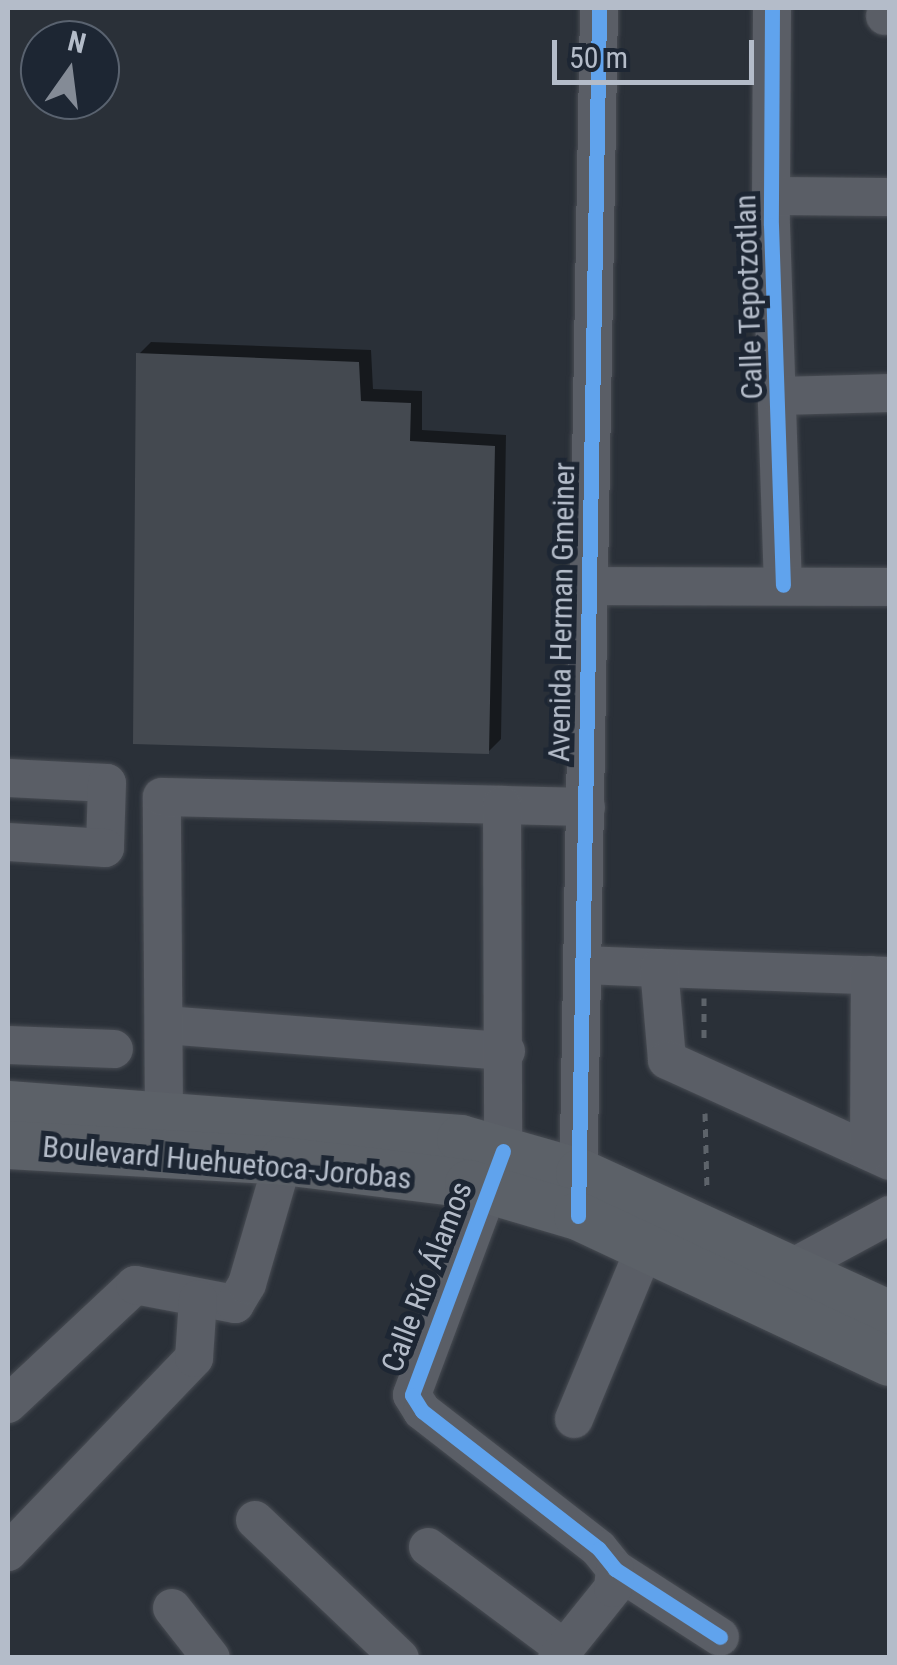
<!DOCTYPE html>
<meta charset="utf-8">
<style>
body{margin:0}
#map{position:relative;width:897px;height:1665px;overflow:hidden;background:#2a3038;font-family:"Roboto Condensed",sans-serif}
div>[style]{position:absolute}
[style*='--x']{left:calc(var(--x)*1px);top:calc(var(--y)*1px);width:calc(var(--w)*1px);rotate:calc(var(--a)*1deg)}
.shadow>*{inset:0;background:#0007}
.building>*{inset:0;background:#444950}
.path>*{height:5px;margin-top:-2.5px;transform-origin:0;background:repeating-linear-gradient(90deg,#5d636a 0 8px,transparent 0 16px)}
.roads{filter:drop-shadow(0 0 2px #484c53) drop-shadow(0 0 2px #484c53)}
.minor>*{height:38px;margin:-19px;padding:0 19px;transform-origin:19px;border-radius:19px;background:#5a5e66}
.major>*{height:48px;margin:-24px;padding:0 24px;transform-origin:24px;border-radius:24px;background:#5c6168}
.cycleway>*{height:15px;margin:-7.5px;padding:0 7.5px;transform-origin:7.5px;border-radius:7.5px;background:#60a3ed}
span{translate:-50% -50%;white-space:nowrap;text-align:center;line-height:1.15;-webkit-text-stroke:10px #1d2633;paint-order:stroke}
.street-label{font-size:30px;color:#b4bcc9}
.frame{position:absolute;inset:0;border:10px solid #b4bcc9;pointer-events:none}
.north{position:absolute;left:20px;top:20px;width:100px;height:100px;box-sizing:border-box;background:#1d2633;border:2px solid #59626f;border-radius:50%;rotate:14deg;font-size:28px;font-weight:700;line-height:40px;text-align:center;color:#b4bcc9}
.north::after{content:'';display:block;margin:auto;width:35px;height:45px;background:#848b96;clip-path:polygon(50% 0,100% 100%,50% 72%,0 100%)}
.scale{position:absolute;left:552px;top:40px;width:202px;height:45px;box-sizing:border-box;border:5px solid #b4bcc9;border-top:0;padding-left:12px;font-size:30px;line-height:35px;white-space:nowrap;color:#b4bcc9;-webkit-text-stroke:8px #1d2633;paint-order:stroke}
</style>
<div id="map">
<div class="shadow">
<div style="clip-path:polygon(151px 342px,371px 350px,373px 389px,422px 391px,422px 430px,506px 435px,501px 739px,488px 752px,139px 354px)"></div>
</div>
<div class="building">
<div style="clip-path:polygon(136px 353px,359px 362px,361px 401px,411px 403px,410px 441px,495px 446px,489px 754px,133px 744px)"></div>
</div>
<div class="path">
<div style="--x:704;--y:998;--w:44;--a:90"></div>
<div style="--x:705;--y:1113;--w:79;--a:88.5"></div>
</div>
<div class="roads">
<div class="minor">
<div style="--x:772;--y:8;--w:217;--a:90.3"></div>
<div style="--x:771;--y:225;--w:360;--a:88.1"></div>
<div style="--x:885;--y:16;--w:5;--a:-11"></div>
<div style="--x:772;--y:196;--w:118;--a:0.5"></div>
<div style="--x:780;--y:396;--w:110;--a:-1.6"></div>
<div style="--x:590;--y:586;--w:300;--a:0.2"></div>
<div style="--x:8;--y:778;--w:99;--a:2.9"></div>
<div style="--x:107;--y:783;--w:65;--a:91.8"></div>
<div style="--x:105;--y:848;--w:97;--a:-176.5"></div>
<div style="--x:502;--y:805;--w:84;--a:1.4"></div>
<div style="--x:583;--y:965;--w:76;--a:2.3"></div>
<div style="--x:890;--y:976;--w:231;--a:-178"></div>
<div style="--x:659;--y:968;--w:92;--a:85"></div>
<div style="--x:667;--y:1060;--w:245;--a:24.4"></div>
<div style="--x:165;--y:1025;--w:342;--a:4.4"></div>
<div style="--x:8;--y:1045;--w:106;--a:2.2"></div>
<div style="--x:164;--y:1116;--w:319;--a:-90.4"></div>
<div style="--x:162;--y:797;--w:340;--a:1.3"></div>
<div style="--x:502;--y:805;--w:346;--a:89.8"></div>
<div style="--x:503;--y:1151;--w:260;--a:110.5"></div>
<div style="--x:412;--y:1395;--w:19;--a:58"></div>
<div style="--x:422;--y:1411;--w:224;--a:37.9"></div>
<div style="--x:599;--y:1549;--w:26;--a:51"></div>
<div style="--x:615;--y:1569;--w:125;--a:32.9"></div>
<div style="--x:869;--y:1151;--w:176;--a:-89.7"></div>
<div style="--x:578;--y:1200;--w:1192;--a:-88.99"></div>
<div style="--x:790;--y:1269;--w:114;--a:-28.4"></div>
<div style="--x:8;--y:1404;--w:174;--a:-43.1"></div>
<div style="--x:135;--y:1285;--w:102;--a:10.8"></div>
<div style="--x:235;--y:1304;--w:23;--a:-59"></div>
<div style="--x:247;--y:1284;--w:128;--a:-73.7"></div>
<div style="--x:574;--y:1419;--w:185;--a:-67.5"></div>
<div style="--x:255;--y:1520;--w:200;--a:43.6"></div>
<div style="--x:428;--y:1547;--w:171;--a:36.7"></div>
<div style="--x:8;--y:1552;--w:269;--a:-46.2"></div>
<div style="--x:194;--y:1358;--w:59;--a:-86.1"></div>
<div style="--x:172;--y:1608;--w:63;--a:52"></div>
<div style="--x:557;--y:1658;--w:90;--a:-51.3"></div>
<div style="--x:613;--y:1588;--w:19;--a:-84"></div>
</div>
<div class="major">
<div style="--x:8;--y:1105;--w:454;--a:4.3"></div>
<div style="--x:461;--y:1139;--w:124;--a:15.9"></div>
<div style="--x:580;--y:1173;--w:341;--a:24.6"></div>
<div style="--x:8;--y:1145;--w:275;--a:3.3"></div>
<div style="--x:283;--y:1161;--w:187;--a:7"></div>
<div style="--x:469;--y:1184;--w:114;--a:16.4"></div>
<div style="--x:578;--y:1216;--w:344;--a:25.1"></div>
</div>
</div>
<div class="cycleway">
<div style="--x:772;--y:8;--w:217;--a:90.3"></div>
<div style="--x:771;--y:225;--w:360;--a:88.1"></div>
<div style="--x:503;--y:1151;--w:260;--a:110.5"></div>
<div style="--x:412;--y:1395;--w:19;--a:58"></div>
<div style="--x:422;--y:1411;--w:224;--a:37.9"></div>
<div style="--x:599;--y:1549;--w:26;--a:51"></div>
<div style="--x:615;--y:1569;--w:125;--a:32.9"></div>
<div style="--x:578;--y:1216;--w:1208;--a:-89"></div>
</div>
<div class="street-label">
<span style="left:749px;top:297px;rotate:-92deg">Calle Tepotzotlan</span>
<span style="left:562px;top:612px;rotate:-89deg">Avenida Herman Gmeiner</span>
<span style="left:227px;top:1163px;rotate:5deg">Boulevard Huehuetoca-Jorobas</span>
<span style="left:427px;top:1277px;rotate:-69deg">Calle Río Álamos</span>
</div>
<div class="frame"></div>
<div class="north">N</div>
<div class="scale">50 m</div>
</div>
